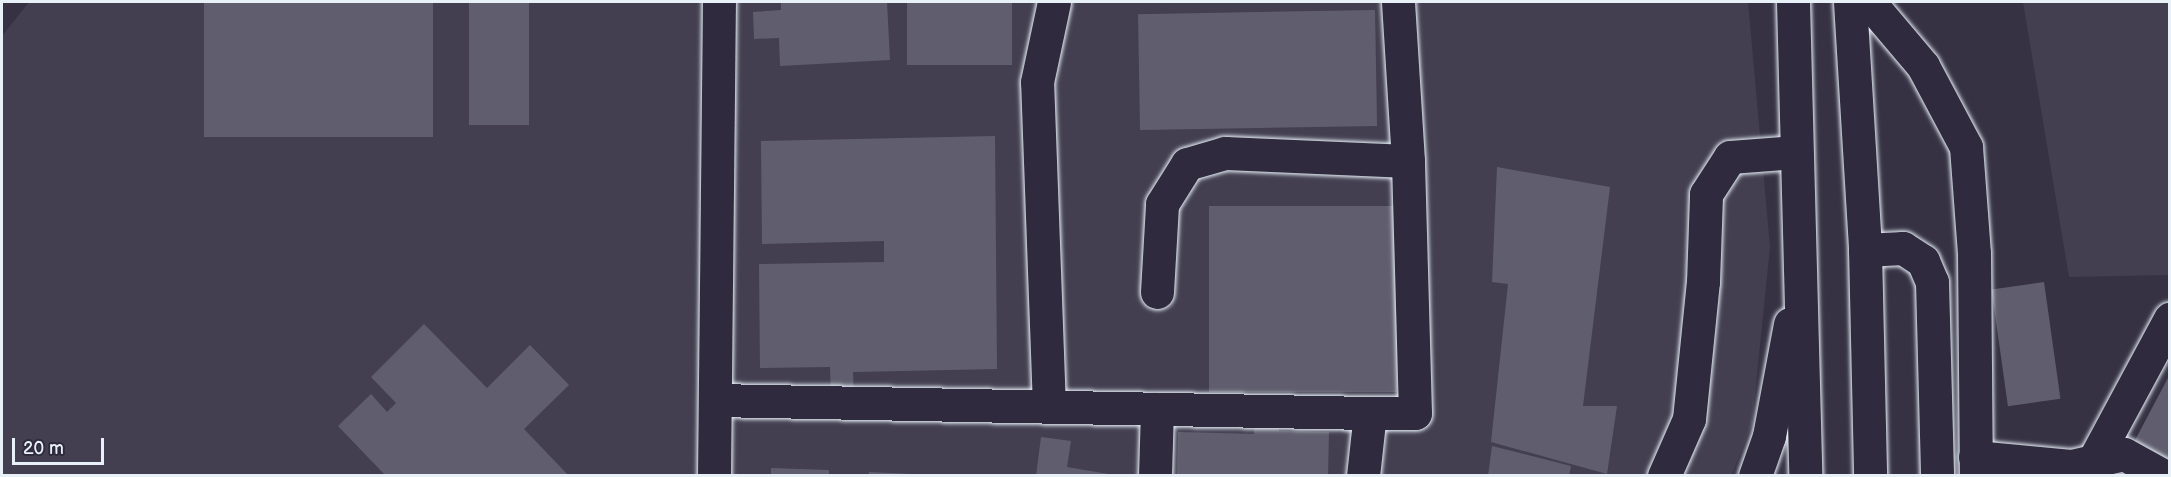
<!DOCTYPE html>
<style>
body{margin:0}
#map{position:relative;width:2171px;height:477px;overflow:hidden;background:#363244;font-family:"Balsamiq Sans",sans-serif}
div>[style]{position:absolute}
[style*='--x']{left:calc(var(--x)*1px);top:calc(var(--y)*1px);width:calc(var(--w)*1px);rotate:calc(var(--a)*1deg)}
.built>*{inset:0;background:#433f51}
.building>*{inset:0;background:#605e6e;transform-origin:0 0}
.roads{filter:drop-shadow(0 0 2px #e8f1f8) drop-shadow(0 0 2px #e8f1f8)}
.minor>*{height:33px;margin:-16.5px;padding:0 16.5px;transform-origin:16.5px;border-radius:16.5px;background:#2f2a3d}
.highway>*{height:33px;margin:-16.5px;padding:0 16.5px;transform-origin:16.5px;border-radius:16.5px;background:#2f2a3d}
span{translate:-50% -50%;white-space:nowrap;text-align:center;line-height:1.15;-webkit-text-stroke:4.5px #2f2a3d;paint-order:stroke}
.frame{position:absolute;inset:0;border:3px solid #e8f1f8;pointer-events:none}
.scale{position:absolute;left:12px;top:438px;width:92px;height:27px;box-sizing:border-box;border:3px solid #e8f1f8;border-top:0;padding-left:8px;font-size:18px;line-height:21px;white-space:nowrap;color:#e8f1f8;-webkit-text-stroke:4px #2f2a3d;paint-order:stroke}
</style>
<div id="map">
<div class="built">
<div style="clip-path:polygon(29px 2px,1748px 2px,1770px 247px,1752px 424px,1731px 476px,2px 475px,2px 36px)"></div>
<div style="clip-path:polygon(2023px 2px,2169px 2px,2169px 275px,2069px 277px)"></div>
</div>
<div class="building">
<div style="left:204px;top:2px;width:229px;height:135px"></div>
<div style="left:469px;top:2px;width:60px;height:123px"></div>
<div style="clip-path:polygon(781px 2px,887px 2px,890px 60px,780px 66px,779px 38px,754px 39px,753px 12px,781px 10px)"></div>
<div style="left:907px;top:2px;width:105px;height:63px"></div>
<div style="left:1375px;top:10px;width:116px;height:237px;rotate:89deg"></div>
<div style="clip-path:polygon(995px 136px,997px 369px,853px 372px,854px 398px,831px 399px,830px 367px,760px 368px,759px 264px,884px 262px,884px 241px,762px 244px,761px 141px)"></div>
<div style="clip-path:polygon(1497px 167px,1610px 187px,1583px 406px,1617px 406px,1607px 474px,1491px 442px,1508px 284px,1492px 282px)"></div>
<div style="left:1397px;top:206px;width:186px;height:188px;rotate:90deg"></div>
<div style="left:2044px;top:282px;width:118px;height:53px;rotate:82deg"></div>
<div style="clip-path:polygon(424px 324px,487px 388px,530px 345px,569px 385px,524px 429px,569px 476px,386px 476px,338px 426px,371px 394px,387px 412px,396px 403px,371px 377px)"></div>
<div style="clip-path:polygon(2170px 374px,2170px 462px,2133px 444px)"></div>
<div style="clip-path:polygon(1254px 420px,1279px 421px,1279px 431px,1329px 432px,1328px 476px,1177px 476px,1178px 432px,1254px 434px)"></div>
<div style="clip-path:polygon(1041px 437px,1071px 441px,1067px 467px,1120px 476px,1036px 476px)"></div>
<div style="clip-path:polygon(1492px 446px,1571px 466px,1569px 476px,1488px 476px)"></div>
<div style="clip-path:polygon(771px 468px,829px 470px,829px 476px,771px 476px)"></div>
<div style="clip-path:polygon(869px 472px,911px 474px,911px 476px,869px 476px)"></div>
</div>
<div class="roads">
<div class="minor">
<div style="--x:1157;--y:292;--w:88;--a:-86.7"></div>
<div style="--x:1162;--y:204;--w:47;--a:-58"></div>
<div style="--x:1187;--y:164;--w:40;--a:-16"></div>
<div style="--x:1225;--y:153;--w:183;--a:2.5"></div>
<div style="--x:715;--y:400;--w:655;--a:1.14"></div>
<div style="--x:1049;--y:407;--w:325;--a:-92.1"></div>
<div style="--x:1037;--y:82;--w:82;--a:-78"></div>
<div style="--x:1975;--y:457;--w:96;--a:5.4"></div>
<div style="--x:2071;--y:466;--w:54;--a:-12.8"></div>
<div style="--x:2124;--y:454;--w:46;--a:28.8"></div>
<div style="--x:2088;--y:471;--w:173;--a:-61.7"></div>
<div style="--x:714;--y:476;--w:474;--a:-89.4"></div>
<div style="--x:1155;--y:476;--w:67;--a:-88.3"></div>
<div style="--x:1363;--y:476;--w:63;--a:-83.7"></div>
<div style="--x:1370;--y:413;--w:45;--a:0"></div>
<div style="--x:1415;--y:413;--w:252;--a:-91.6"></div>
<div style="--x:1408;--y:161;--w:159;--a:-93.6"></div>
<div style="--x:1664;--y:476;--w:62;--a:-66.3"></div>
<div style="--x:1689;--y:419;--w:138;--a:-84.2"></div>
<div style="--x:1703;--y:282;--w:88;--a:-88"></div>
<div style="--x:1706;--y:194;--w:44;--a:-57"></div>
<div style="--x:1730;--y:157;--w:66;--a:-4.3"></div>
</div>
<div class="highway">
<div style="--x:1793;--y:2;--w:474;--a:88.5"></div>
<div style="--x:1850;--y:2;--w:248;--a:86.5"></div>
<div style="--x:1865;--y:250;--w:226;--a:88.7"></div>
<div style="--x:1869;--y:2;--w:84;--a:49.8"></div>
<div style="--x:1923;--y:66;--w:92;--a:62"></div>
<div style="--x:1966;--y:147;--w:106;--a:85.7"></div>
<div style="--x:1974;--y:253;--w:223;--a:89.5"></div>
<div style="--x:1865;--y:250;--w:38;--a:-3"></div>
<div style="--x:1903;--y:248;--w:24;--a:33"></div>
<div style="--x:1923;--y:261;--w:23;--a:67"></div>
<div style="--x:1932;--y:282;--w:194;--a:88.5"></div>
<div style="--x:1755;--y:476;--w:42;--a:-70.7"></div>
<div style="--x:1769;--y:436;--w:114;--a:-79.4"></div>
</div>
</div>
<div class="frame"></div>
<div class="scale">20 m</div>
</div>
